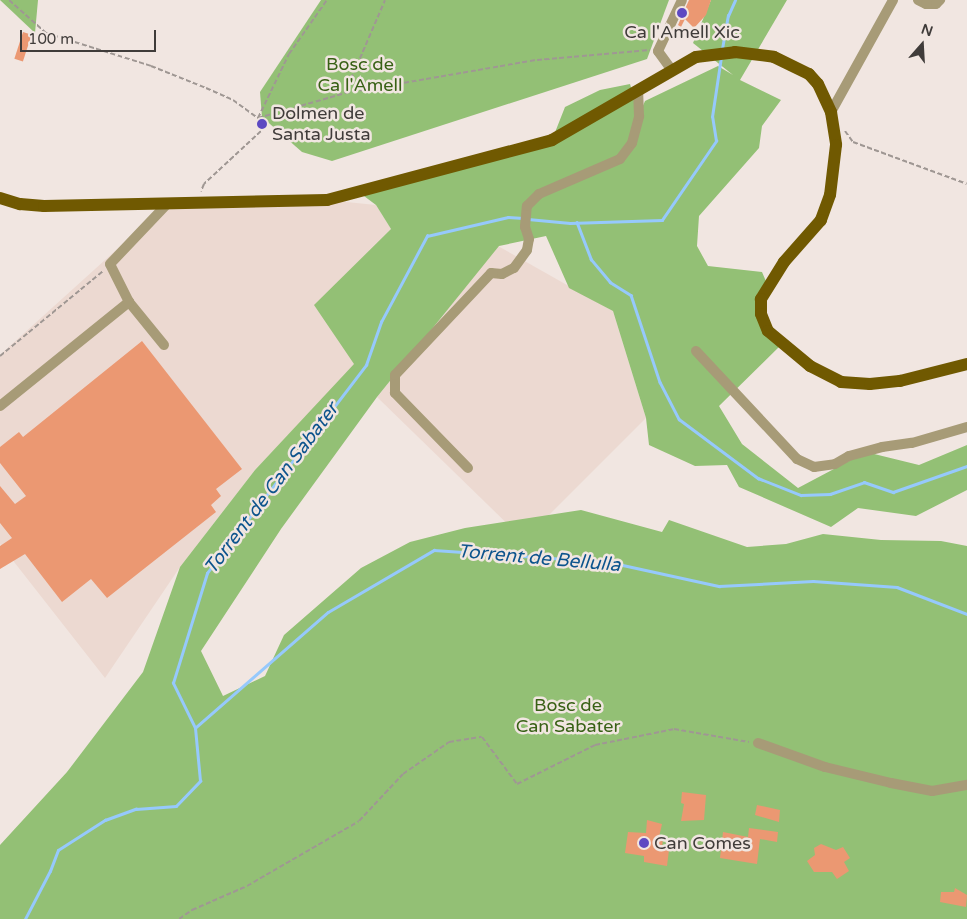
<!DOCTYPE html>
<style>
body{margin:0}
#map{position:relative;width:967px;height:919px;overflow:hidden;background:#f1e6e1;font-family:"Varela Round",sans-serif}
div>[style]{position:absolute}
[style*='--x']{left:calc(var(--x)*1px);top:calc(var(--y)*1px);width:calc(var(--w)*1px);rotate:calc(var(--a)*1deg)}
.built>*{inset:0;background:#ecd9d1}
.forest>*{inset:0;background:#93c075}
.stream>*{height:2.5px;margin:-1.25px;padding:0 1.25px;transform-origin:1.25px;border-radius:1.25px;background:#96c9fc}
.building>*{inset:0;background:#eb9872;transform-origin:0 0}
.path>*{height:2px;margin-top:-1px;transform-origin:0;background:repeating-linear-gradient(90deg,#9f9793 0 5px,transparent 0 7.5px)}
.minor>*{height:10px;margin:-5px;padding:0 5px;transform-origin:5px;border-radius:5px;background:#a79b77}
.major>*{height:12px;margin:-6px;padding:0 6px;transform-origin:6px;border-radius:6px;background:#705901}
.dots>*{width:14px;height:14px;translate:-50% -50%;box-sizing:border-box;border:2px solid #f1e6e1;border-radius:50%}
span{translate:-50% -50%;white-space:nowrap;text-align:center;line-height:1.15;-webkit-text-stroke:5px #f1e6e1;paint-order:stroke}
.poi-label{font-size:18px;color:#403c3a}
.left{translate:0 -50%;text-align:left}
.park-label{font-size:18px;color:#386115}
.water-label{font-size:19px;color:#0d548d;font-style:italic}
.north{position:absolute;left:897px;top:20px;width:50px;height:50px;-webkit-text-stroke:4px #f1e6e1;paint-order:stroke;rotate:19deg;font-size:14px;font-weight:700;line-height:20px;text-align:center;color:#403c3a}
.north::after{content:'';display:block;margin:auto;width:18px;height:22px;background:#403c3a;clip-path:polygon(50% 0,100% 100%,50% 72%,0 100%)}
.scale{position:absolute;left:20px;top:30px;width:136px;height:22px;box-sizing:border-box;border:2px solid #403c3a;border-top:0;padding-left:6px;font-size:15px;line-height:18px;white-space:nowrap;color:#403c3a;-webkit-text-stroke:4px #f1e6e1;paint-order:stroke}
</style>
<div id="map">
<div class="built">
<div style="clip-path:polygon(327px 200px,376px 205px,391px 229px,315px 305px,355px 364px,255px 470px,180px 567px,105px 678px,0 544px,0 355px,168px 203px)"></div>
<div style="clip-path:polygon(498px 246px,613px 311px,646px 418px,524px 540px,377px 397px)"></div>
</div>
<div class="forest">
<div style="clip-path:polygon(0 0,38px 0,35px 33px)"></div>
<div style="clip-path:polygon(321px 0,669px 0,647px 59px,332px 161px,302px 152px,262px 117px,260px 92px)"></div>
<div style="clip-path:polygon(711px 0,787px 0,740px 80px,781px 100px,762px 126px,759px 148px,699px 216px,697px 246px,708px 266px,762px 272px,768px 286px,761px 314px,783px 343px,719px 406px,742px 444px,798px 488px,866px 452px,919px 465px,967px 445px,967px 490px,916px 516px,858px 508px,831px 527px,739px 487px,727px 465px,695px 466px,649px 445px,646px 418px,613px 311px,569px 288px,546px 236px,499px 246px,377px 397px,281px 529px,201px 651px,223px 696px,265px 676px,284px 635px,361px 568px,410px 542px,465px 528px,581px 510px,662px 532px,669px 520px,747px 547px,786px 544px,823px 534px,881px 540px,941px 541px,967px 546px,967px 919px,0 919px,0 845px,67px 772px,143px 672px,180px 567px,255px 470px,354px 364px,314px 305px,391px 229px,376px 205px,360px 193px,552px 140px,565px 107px,600px 90px,630px 84px,639px 115px,645px 101px,718px 66px,733px 75px,693px 43px)"></div>
</div>
<div class="stream">
<div style="--x:722;--y:49;--w:34;--a:-80"></div>
<div style="--x:728;--y:16;--w:17;--a:-66"></div>
<div style="--x:528;--y:219;--w:42;--a:5.4"></div>
<div style="--x:570;--y:223;--w:92;--a:-1.9"></div>
<div style="--x:662;--y:220;--w:96;--a:-55.6"></div>
<div style="--x:716;--y:141;--w:24;--a:-99"></div>
<div style="--x:712;--y:117;--w:61;--a:-81.5"></div>
<div style="--x:577;--y:222;--w:40;--a:69"></div>
<div style="--x:591;--y:259;--w:30;--a:50"></div>
<div style="--x:610;--y:282;--w:25;--a:32"></div>
<div style="--x:631;--y:295;--w:92;--a:71.6"></div>
<div style="--x:660;--y:382;--w:42;--a:62.8"></div>
<div style="--x:679;--y:419;--w:99;--a:36.8"></div>
<div style="--x:758;--y:478;--w:46;--a:21.6"></div>
<div style="--x:801;--y:495;--w:29;--a:-2"></div>
<div style="--x:830;--y:494;--w:36;--a:-19"></div>
<div style="--x:864;--y:482;--w:31;--a:19"></div>
<div style="--x:893;--y:492;--w:78;--a:-19.4"></div>
<div style="--x:195;--y:728;--w:176;--a:-41.1"></div>
<div style="--x:328;--y:612;--w:123;--a:-30.3"></div>
<div style="--x:434;--y:550;--w:175;--a:3.9"></div>
<div style="--x:609;--y:562;--w:113;--a:12.3"></div>
<div style="--x:719;--y:586;--w:94;--a:-3"></div>
<div style="--x:813;--y:581;--w:84;--a:4.1"></div>
<div style="--x:897;--y:587;--w:75;--a:21.1"></div>
<div style="--x:25;--y:919;--w:54;--a:-62.5"></div>
<div style="--x:50;--y:871;--w:22;--a:-69"></div>
<div style="--x:58;--y:850;--w:56;--a:-32.6"></div>
<div style="--x:105;--y:820;--w:33;--a:-20"></div>
<div style="--x:136;--y:809;--w:40;--a:-4.3"></div>
<div style="--x:176;--y:806;--w:35;--a:-46"></div>
<div style="--x:200;--y:781;--w:53;--a:-95.4"></div>
<div style="--x:195;--y:728;--w:50;--a:-116.1"></div>
<div style="--x:173;--y:683;--w:115;--a:-72.8"></div>
<div style="--x:207;--y:573;--w:262;--a:-52.6"></div>
<div style="--x:366;--y:365;--w:46;--a:-70.8"></div>
<div style="--x:381;--y:322;--w:98;--a:-61.9"></div>
<div style="--x:427;--y:236;--w:83;--a:-13.2"></div>
<div style="--x:508;--y:217;--w:15;--a:4"></div>
</div>
<div class="building">
<div style="clip-path:polygon(689px 0,711px 0,706px 15px,694px 28px,685px 19px,681px 27px,678px 25px)"></div>
<div style="left:23px;top:32px;width:9px;height:28px;rotate:18deg"></div>
<div style="clip-path:polygon(142px 341px,242px 469px,216px 489px,221px 496px,211px 505px,216px 512px,107px 598px,91px 579px,62px 602px,25px 554px,0 569px,0 546px,12px 538px,0 523px,0 486px,15px 504px,26px 496px,0 463px,0 447px,19px 432px,23px 437px)"></div>
<div style="clip-path:polygon(682px 792px,706px 795px,704px 820px,681px 821px,684px 804px,681px 803px)"></div>
<div style="clip-path:polygon(757px 805px,780px 810px,779px 822px,755px 815px)"></div>
<div style="clip-path:polygon(647px 820px,662px 824px,659px 837px,663px 838px,662px 848px,669px 850px,667px 866px,644px 862px,644px 856px,625px 853px,628px 832px,646px 833px)"></div>
<div style="clip-path:polygon(749px 828px,778px 832px,777px 842px,760px 839px,757px 864px,720px 858px,723px 832px,748px 837px)"></div>
<div style="clip-path:polygon(821px 844px,836px 850px,843px 847px,850px 858px,844px 862px,849px 871px,837px 879px,832px 872px,814px 872px,807px 861px,815px 855px,814px 848px)"></div>
<div style="clip-path:polygon(955px 888px,967px 895px,966px 907px,940px 902px,941px 892px,954px 892px)"></div>
</div>
<div class="path">
<div style="--x:9;--y:0;--w:50;--a:41.7"></div>
<div style="--x:46;--y:33;--w:110;--a:17.4"></div>
<div style="--x:151;--y:66;--w:59;--a:21.8"></div>
<div style="--x:206;--y:88;--w:30;--a:24"></div>
<div style="--x:233;--y:100;--w:31;--a:36"></div>
<div style="--x:258;--y:118;--w:13;--a:77"></div>
<div style="--x:261;--y:131;--w:78;--a:137.1"></div>
<div style="--x:204;--y:184;--w:8;--a:113"></div>
<div style="--x:345;--y:93;--w:195;--a:-9.8"></div>
<div style="--x:537;--y:60;--w:113;--a:-5.1"></div>
<div style="--x:258;--y:118;--w:91;--a:-16"></div>
<div style="--x:345;--y:93;--w:101;--a:-66.7"></div>
<div style="--x:258;--y:118;--w:71;--a:-64.2"></div>
<div style="--x:289;--y:54;--w:66;--a:-54.9"></div>
<div style="--x:845;--y:131;--w:14;--a:54"></div>
<div style="--x:853;--y:142;--w:121;--a:20.2"></div>
<div style="--x:0;--y:356;--w:134;--a:-39.5"></div>
<div style="--x:179;--y:919;--w:16;--a:-35"></div>
<div style="--x:192;--y:910;--w:60;--a:-23.6"></div>
<div style="--x:247;--y:886;--w:129;--a:-30.1"></div>
<div style="--x:359;--y:821;--w:64;--a:-46.9"></div>
<div style="--x:403;--y:774;--w:56;--a:-34.8"></div>
<div style="--x:449;--y:742;--w:33;--a:-9"></div>
<div style="--x:482;--y:737;--w:59;--a:53.3"></div>
<div style="--x:517;--y:784;--w:87;--a:-26.6"></div>
<div style="--x:595;--y:745;--w:81;--a:-11.4"></div>
<div style="--x:674;--y:729;--w:76;--a:9.8"></div>
</div>
<div class="minor">
<div style="--x:918;--y:0;--w:9;--a:27"></div>
<div style="--x:926;--y:4;--w:10;--a:0"></div>
<div style="--x:936;--y:4;--w:6;--a:-45"></div>
<div style="--x:671;--y:69;--w:22;--a:-126"></div>
<div style="--x:658;--y:51;--w:56;--a:-64.8"></div>
<div style="--x:831;--y:112;--w:128;--a:-61"></div>
<div style="--x:164;--y:345;--w:55;--a:-129.1"></div>
<div style="--x:129;--y:302;--w:42;--a:-116.6"></div>
<div style="--x:110;--y:264;--w:84;--a:-46.4"></div>
<div style="--x:696;--y:351;--w:148;--a:46.9"></div>
<div style="--x:797;--y:459;--w:19;--a:25"></div>
<div style="--x:814;--y:467;--w:21;--a:-8"></div>
<div style="--x:835;--y:464;--w:16;--a:-30"></div>
<div style="--x:849;--y:456;--w:34;--a:-15"></div>
<div style="--x:882;--y:447;--w:30;--a:-8"></div>
<div style="--x:912;--y:443;--w:57;--a:-16.2"></div>
<div style="--x:0;--y:406;--w:166;--a:-38.9"></div>
<div style="--x:468;--y:468;--w:105;--a:-134.2"></div>
<div style="--x:395;--y:393;--w:18;--a:-90"></div>
<div style="--x:395;--y:375;--w:140;--a:-46.7"></div>
<div style="--x:491;--y:273;--w:11;--a:5"></div>
<div style="--x:502;--y:274;--w:13;--a:-27"></div>
<div style="--x:514;--y:268;--w:22;--a:-54"></div>
<div style="--x:527;--y:250;--w:11;--a:-80"></div>
<div style="--x:529;--y:239;--w:13;--a:-108"></div>
<div style="--x:525;--y:227;--w:21;--a:-85"></div>
<div style="--x:527;--y:206;--w:17;--a:-45"></div>
<div style="--x:539;--y:194;--w:88;--a:-23.4"></div>
<div style="--x:620;--y:159;--w:20;--a:-53"></div>
<div style="--x:632;--y:143;--w:28;--a:-75"></div>
<div style="--x:639;--y:116;--w:23;--a:-92"></div>
<div style="--x:758;--y:743;--w:71;--a:19.7"></div>
<div style="--x:825;--y:767;--w:68;--a:13.6"></div>
<div style="--x:891;--y:783;--w:42;--a:11"></div>
<div style="--x:932;--y:791;--w:36;--a:-10"></div>
</div>
<div class="major">
<div style="--x:0;--y:198;--w:21;--a:17"></div>
<div style="--x:20;--y:204;--w:24;--a:5"></div>
<div style="--x:44;--y:206;--w:283;--a:-1.2"></div>
<div style="--x:327;--y:200;--w:233;--a:-14.9"></div>
<div style="--x:552;--y:140;--w:166;--a:-30"></div>
<div style="--x:696;--y:57;--w:39;--a:-7"></div>
<div style="--x:735;--y:52;--w:39;--a:7"></div>
<div style="--x:774;--y:57;--w:39;--a:26"></div>
<div style="--x:809;--y:74;--w:13;--a:48"></div>
<div style="--x:818;--y:84;--w:31;--a:65"></div>
<div style="--x:831;--y:112;--w:33;--a:81"></div>
<div style="--x:836;--y:145;--w:50;--a:96.8"></div>
<div style="--x:830;--y:195;--w:27;--a:110"></div>
<div style="--x:821;--y:220;--w:56;--a:131.4"></div>
<div style="--x:784;--y:262;--w:44;--a:121.9"></div>
<div style="--x:761;--y:299;--w:15;--a:90"></div>
<div style="--x:761;--y:314;--w:18;--a:68"></div>
<div style="--x:768;--y:331;--w:55;--a:39.8"></div>
<div style="--x:810;--y:366;--w:35;--a:27"></div>
<div style="--x:841;--y:382;--w:29;--a:4"></div>
<div style="--x:870;--y:384;--w:30;--a:-6"></div>
<div style="--x:900;--y:381;--w:69;--a:-14.2"></div>
</div>
<div class="dots">
<div style="left:682px;top:13px;background:#5d49c2"></div>
<div style="left:262px;top:124px;background:#5d49c2"></div>
<div style="left:644px;top:843px;background:#5d49c2"></div>
</div>
<div class="poi-label">
<span style="left:682px;top:32px">Ca l'Amell Xic</span>
<span class="left" style="left:272px;top:124px">Dolmen de<br>Santa Justa</span>
<span class="left" style="left:654px;top:843px">Can Comes</span>
</div>
<div class="park-label">
<span style="left:360px;top:75px">Bosc de<br>Ca l'Amell</span>
<span style="left:568px;top:716px">Bosc de<br>Can Sabater</span>
</div>
<div class="water-label">
<span style="left:272px;top:489px;rotate:-53deg">Torrent de Can Sabater</span>
<span style="left:539px;top:559px;rotate:5deg">Torrent de Bellulla</span>
</div>
<div class="north">N</div>
<div class="scale">100 m</div>
</div>
